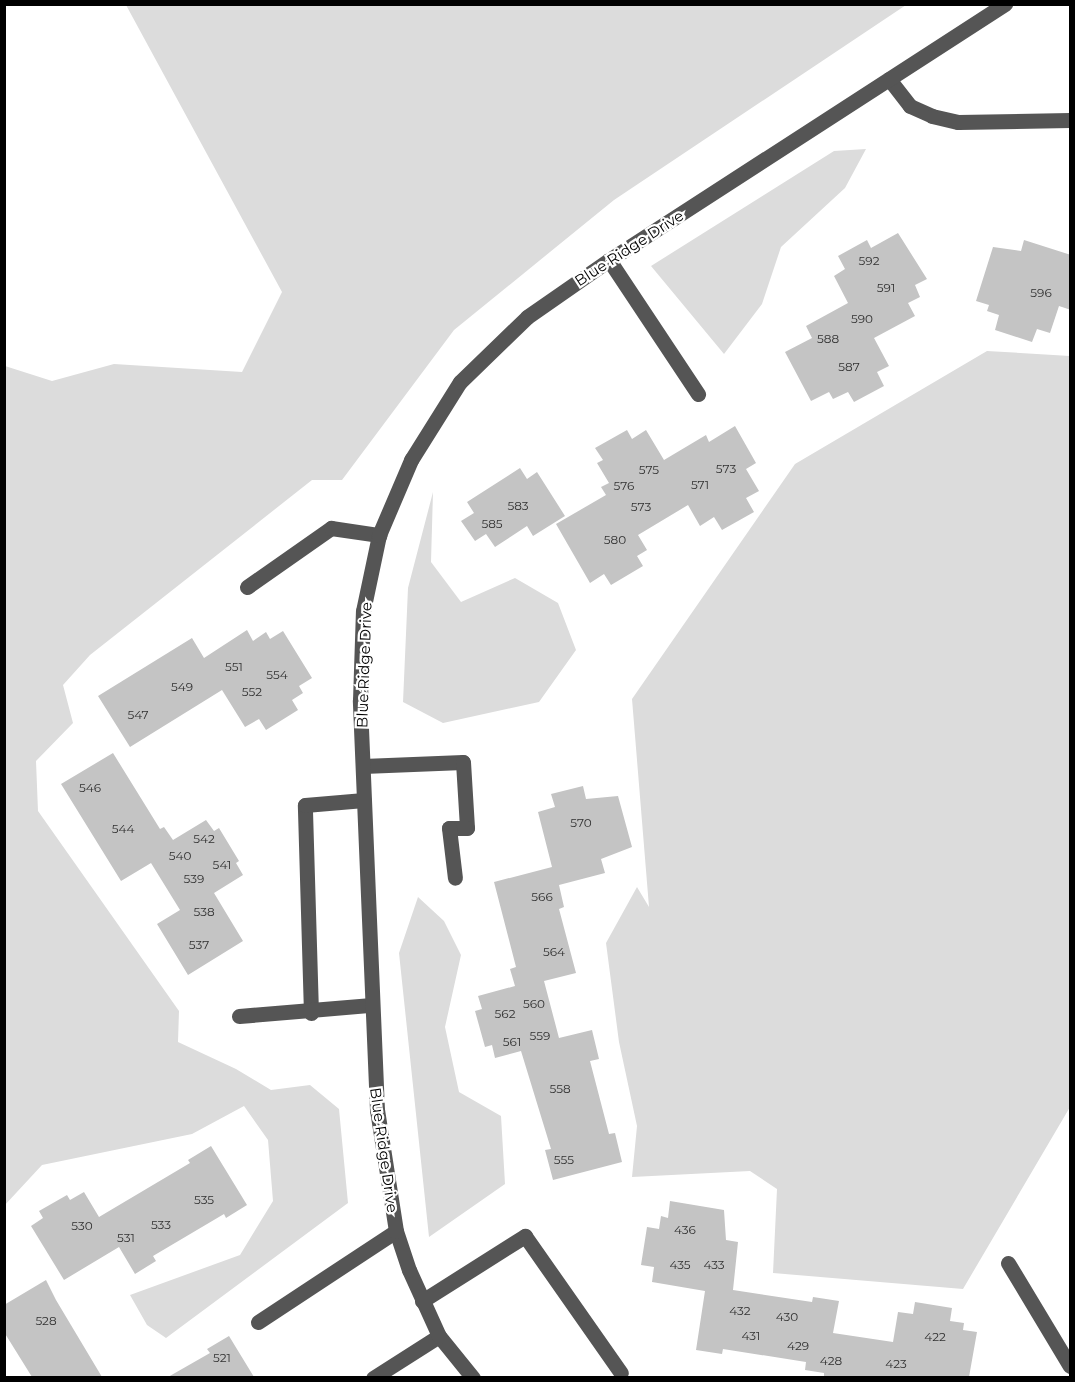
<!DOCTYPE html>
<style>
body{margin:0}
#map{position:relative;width:1075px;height:1382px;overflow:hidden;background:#fff;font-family:Montserrat,sans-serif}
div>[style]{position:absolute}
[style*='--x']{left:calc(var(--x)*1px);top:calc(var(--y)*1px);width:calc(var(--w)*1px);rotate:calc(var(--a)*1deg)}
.green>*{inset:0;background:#dcdcdc}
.building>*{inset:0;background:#c4c4c4}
.minor>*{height:15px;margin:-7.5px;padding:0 7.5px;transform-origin:7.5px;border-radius:7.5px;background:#555}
span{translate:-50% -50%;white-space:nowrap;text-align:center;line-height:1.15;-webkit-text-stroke:4.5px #fff;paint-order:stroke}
.number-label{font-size:12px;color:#313131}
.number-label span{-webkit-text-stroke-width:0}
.street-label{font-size:15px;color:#000}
.frame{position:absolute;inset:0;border:6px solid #000;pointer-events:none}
</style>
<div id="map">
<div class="green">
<div style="clip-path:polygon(126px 5px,906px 5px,614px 200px,454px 330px,342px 480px,312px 480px,90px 655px,63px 685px,73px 723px,36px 761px,38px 811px,179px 1011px,178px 1042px,236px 1069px,271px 1090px,310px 1085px,339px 1109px,348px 1203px,166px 1338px,147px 1325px,130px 1295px,240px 1255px,273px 1201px,268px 1140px,244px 1106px,192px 1134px,42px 1165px,4px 1206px,5px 366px,52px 381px,114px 364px,242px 372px,282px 292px)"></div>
<div style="clip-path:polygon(866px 149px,845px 188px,781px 247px,762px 304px,724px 354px,651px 266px,834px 151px)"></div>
<div style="clip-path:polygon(987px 351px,1070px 356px,1070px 1107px,963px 1289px,773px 1273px,777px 1189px,750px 1171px,632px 1177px,637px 1126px,619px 1042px,606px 943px,637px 887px,649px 907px,632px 699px,795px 464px)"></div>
<div style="clip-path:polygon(433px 492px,431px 562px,461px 602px,515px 578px,558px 603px,576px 650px,539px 702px,443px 723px,403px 702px,408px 588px)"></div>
<div style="clip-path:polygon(418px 897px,444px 921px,461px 955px,445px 1027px,459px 1092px,501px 1116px,505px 1184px,429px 1237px,399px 953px)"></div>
</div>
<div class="building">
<div style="clip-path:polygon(898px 233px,927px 279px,915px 285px,920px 297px,908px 303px,915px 316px,874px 338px,889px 366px,877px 372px,884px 386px,854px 402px,848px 392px,833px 399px,829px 392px,811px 401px,785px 352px,812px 338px,806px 326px,848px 303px,834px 276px,845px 269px,838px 256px,867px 240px,871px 248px)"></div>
<div style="clip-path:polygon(1024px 240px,1071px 255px,1071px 310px,1059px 306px,1050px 333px,1037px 329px,1032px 342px,995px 330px,999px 315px,987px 311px,989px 305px,976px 301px,993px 247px,1021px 251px)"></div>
<div style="clip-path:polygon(735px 426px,756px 463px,746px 469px,759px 491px,746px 498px,754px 512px,722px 530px,714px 517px,700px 526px,688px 505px,638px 535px,647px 550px,637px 556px,643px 566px,611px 585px,604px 574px,590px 583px,556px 524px,606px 495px,601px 487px,609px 483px,597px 463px,603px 460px,595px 448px,627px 430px,632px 439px,646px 430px,664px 460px,706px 435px,709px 442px)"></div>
<div style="clip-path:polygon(520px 468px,527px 479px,537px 472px,565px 516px,533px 536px,527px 526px,495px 547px,486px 534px,475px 541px,461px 521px,474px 513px,467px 502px)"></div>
<div style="clip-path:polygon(247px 630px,253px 641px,266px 632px,270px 639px,283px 631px,312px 678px,299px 686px,303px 693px,292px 700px,298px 710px,266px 730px,259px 719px,245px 727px,222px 690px,130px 747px,98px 696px,192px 638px,204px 658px)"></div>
<div style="clip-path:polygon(113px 753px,160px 829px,164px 827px,173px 840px,206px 820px,214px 831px,219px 828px,239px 861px,236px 863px,243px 875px,214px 893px,243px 941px,188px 975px,157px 924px,180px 910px,151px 863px,121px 881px,61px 784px)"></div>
<div style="clip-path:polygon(583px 786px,586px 799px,618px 796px,632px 847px,601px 859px,605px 873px,559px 885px,564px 907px,559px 909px,576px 973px,544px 981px,559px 1038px,592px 1030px,599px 1059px,590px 1061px,609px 1134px,615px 1133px,622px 1162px,553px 1180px,545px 1150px,551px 1149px,521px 1051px,495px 1058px,492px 1045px,485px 1047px,475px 1011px,482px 1009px,478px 996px,515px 986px,510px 969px,516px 967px,494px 882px,552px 867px,538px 812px,555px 807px,551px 794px)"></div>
<div style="clip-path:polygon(211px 1146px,247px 1205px,226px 1218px,224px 1214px,153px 1256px,156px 1261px,135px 1274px,119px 1247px,64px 1280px,31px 1226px,43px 1218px,39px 1211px,67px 1195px,70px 1200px,84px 1192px,99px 1217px,190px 1163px,188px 1160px)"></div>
<div style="clip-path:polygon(670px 1201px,724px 1210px,726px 1240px,738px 1242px,733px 1290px,812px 1302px,813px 1297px,839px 1301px,833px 1333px,893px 1342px,898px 1312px,913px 1314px,915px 1302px,952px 1308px,950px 1321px,964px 1323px,963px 1330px,977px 1332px,969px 1377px,824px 1377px,824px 1373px,805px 1370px,806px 1362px,723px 1349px,722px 1354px,696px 1350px,705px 1291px,652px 1282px,654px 1267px,641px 1265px,647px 1227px,659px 1229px,661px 1216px,668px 1218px)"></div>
<div style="clip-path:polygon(46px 1280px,56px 1300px,102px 1377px,32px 1377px,4px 1332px,4px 1305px)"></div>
<div style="clip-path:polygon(229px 1336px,254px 1377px,168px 1377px,210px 1353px,207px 1349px)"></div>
</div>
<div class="minor">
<div style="--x:889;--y:79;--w:34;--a:52"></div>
<div style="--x:910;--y:106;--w:24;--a:24"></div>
<div style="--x:932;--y:116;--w:27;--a:13"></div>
<div style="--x:958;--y:122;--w:112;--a:-1"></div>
<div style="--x:609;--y:260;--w:161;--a:56.4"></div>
<div style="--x:247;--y:587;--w:103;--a:-35.1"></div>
<div style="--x:331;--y:528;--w:49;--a:8.3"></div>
<div style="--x:363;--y:766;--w:100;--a:-2.3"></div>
<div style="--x:463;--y:762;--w:66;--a:86.5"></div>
<div style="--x:467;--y:828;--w:18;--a:180"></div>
<div style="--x:449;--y:828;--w:50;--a:83.2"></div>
<div style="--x:311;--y:1013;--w:208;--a:-91.7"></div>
<div style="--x:305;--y:805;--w:59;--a:-4.8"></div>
<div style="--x:239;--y:1016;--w:130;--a:-4.8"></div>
<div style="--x:1008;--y:1263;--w:120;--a:59"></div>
<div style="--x:422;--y:1301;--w:122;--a:-32.3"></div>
<div style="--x:525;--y:1236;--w:167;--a:55"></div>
<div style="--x:258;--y:1322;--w:165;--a:-33.4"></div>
<div style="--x:373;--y:1378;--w:78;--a:-32.5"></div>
<div style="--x:473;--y:1378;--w:54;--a:-129"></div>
<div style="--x:439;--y:1336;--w:72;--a:-114.4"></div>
<div style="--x:409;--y:1270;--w:41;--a:-108.4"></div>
<div style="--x:396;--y:1231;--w:122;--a:-98.9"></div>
<div style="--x:377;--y:1110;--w:410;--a:-92.4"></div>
<div style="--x:360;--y:700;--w:89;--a:-88.1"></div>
<div style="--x:363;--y:611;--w:78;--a:-78.1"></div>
<div style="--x:379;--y:535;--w:82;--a:-66.9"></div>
<div style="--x:411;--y:460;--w:92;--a:-57.9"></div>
<div style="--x:460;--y:382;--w:93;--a:-44.1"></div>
<div style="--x:527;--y:317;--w:100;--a:-34.8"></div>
<div style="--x:609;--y:260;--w:472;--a:-32.9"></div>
</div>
<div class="number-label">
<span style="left:869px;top:261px">592</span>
<span style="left:886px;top:288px">591</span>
<span style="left:1041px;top:293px">596</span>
<span style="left:862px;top:319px">590</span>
<span style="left:828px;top:339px">588</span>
<span style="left:849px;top:367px">587</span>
<span style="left:726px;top:469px">573</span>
<span style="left:649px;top:470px">575</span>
<span style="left:700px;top:485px">571</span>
<span style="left:624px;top:486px">576</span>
<span style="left:518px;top:506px">583</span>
<span style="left:641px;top:507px">573</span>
<span style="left:492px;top:524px">585</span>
<span style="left:615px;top:540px">580</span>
<span style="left:234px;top:667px">551</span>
<span style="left:277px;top:675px">554</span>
<span style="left:182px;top:687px">549</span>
<span style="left:252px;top:692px">552</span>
<span style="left:138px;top:715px">547</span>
<span style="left:90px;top:788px">546</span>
<span style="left:581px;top:823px">570</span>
<span style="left:123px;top:829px">544</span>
<span style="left:204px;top:839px">542</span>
<span style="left:180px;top:856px">540</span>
<span style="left:222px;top:865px">541</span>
<span style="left:194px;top:879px">539</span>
<span style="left:542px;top:897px">566</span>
<span style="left:204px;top:912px">538</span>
<span style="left:199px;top:945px">537</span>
<span style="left:554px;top:952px">564</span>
<span style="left:534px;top:1004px">560</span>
<span style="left:505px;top:1014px">562</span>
<span style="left:540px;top:1036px">559</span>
<span style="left:512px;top:1042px">561</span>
<span style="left:560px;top:1089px">558</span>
<span style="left:564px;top:1160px">555</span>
<span style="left:204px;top:1200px">535</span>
<span style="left:161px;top:1225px">533</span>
<span style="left:82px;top:1226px">530</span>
<span style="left:685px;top:1230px">436</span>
<span style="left:126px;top:1238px">531</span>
<span style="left:680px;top:1265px">435</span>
<span style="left:714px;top:1265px">433</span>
<span style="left:740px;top:1311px">432</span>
<span style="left:787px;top:1317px">430</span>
<span style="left:46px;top:1321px">528</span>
<span style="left:751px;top:1336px">431</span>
<span style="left:935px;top:1337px">422</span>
<span style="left:798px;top:1346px">429</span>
<span style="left:222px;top:1358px">521</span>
<span style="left:831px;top:1361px">428</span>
<span style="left:896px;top:1364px">423</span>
</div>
<div class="street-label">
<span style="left:629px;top:248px;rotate:-33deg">Blue Ridge Drive</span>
<span style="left:364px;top:665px;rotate:-88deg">Blue Ridge Drive</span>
<span style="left:384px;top:1150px;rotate:82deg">Blue Ridge Drive</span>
</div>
<div class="frame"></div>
</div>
